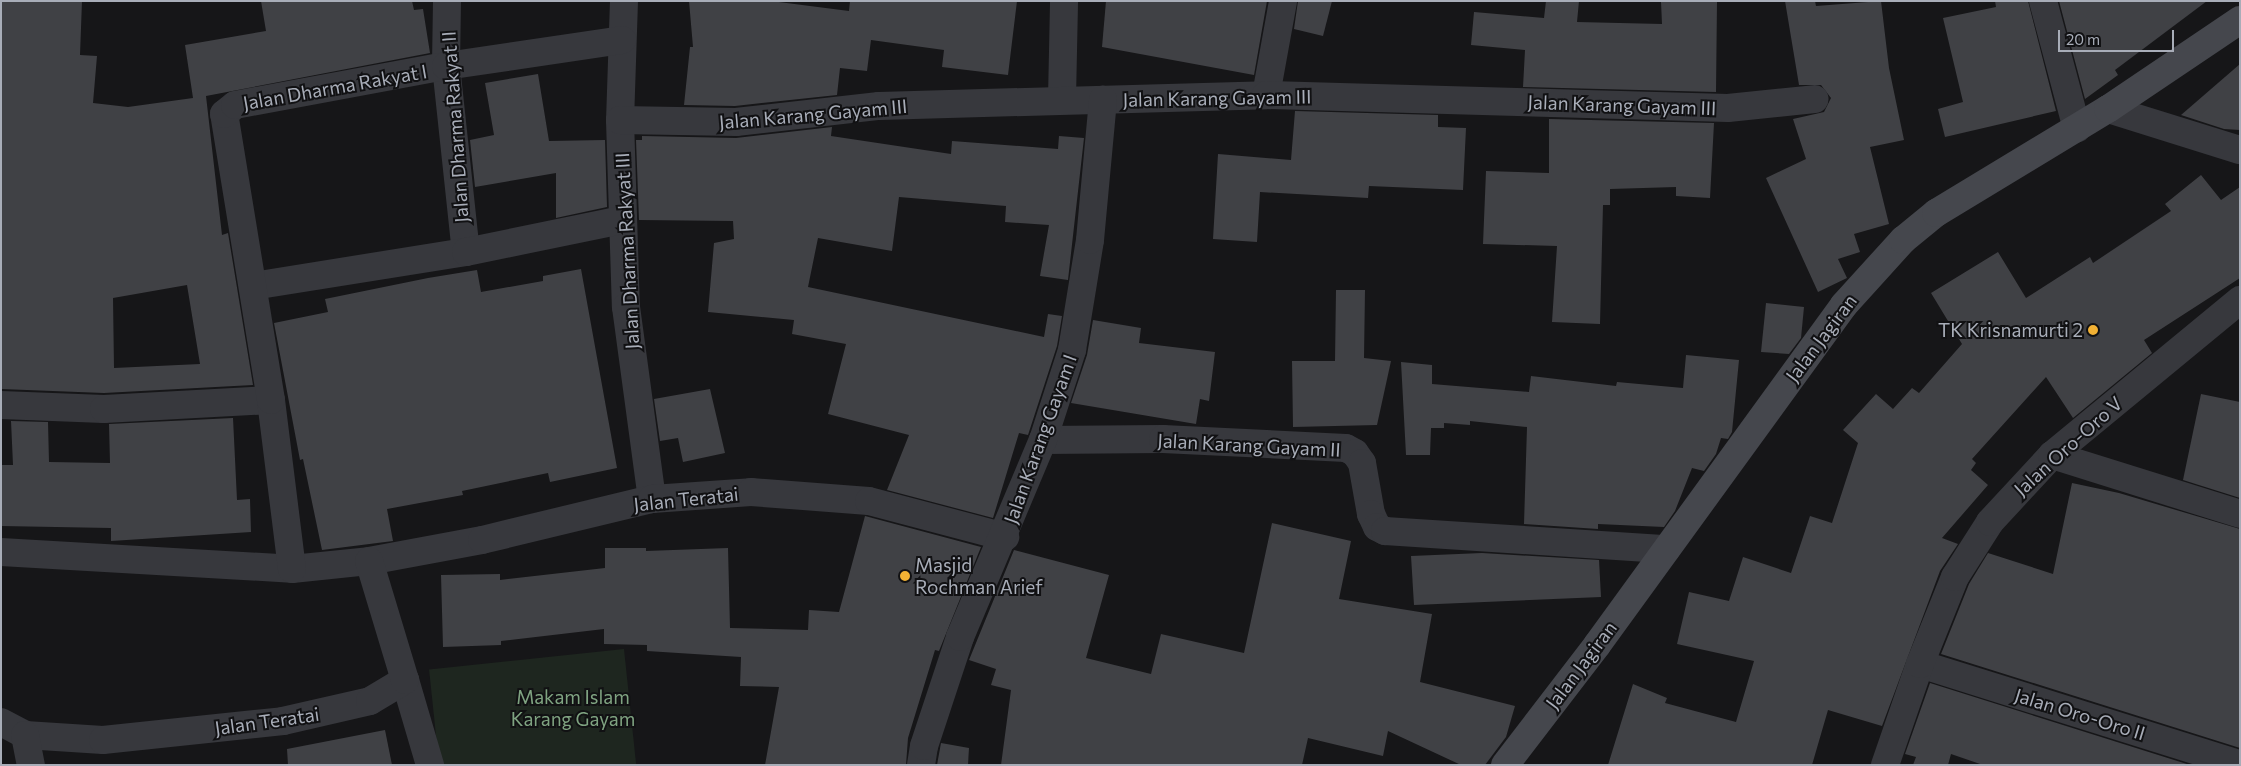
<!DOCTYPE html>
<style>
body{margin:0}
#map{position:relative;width:2241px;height:766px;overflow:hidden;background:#161618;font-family:Commissioner,sans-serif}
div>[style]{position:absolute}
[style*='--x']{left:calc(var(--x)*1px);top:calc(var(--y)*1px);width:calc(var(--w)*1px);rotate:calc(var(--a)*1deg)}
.green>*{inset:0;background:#1e261f;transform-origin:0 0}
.building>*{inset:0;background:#404145}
.street>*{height:28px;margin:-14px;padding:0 14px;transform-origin:14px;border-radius:14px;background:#37383d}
.secondary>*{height:28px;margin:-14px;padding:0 14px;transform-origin:14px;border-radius:14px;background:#45474d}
.dots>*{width:14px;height:14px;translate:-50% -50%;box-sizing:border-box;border:2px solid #111113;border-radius:50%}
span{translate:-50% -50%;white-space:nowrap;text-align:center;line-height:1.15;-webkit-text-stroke:4px #111113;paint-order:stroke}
.street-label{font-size:19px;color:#a8adb8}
.poi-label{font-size:19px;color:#a8adb8}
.right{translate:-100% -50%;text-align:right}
.left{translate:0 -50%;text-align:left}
.park-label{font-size:19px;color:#7fa381}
.frame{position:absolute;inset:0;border:2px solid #a8adb8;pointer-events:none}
.scale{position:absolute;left:2058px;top:30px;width:116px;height:22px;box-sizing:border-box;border:2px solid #a8adb8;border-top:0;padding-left:6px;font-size:15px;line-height:18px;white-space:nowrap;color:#a8adb8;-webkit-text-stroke:4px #111113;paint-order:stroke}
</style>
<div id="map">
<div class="green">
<div style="left:624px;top:649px;width:117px;height:196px;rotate:84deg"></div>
</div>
<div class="building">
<div style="clip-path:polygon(evenodd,1px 1px,82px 1px,80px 55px,97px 56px,93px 103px,128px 107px,193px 98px,185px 45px,266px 31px,261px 1px,412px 1px,414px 10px,423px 9px,430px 53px,206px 96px,222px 235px,228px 233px,253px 385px,104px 393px,1px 389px,1px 1px,187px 285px,200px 364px,114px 368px,113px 298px,187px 285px)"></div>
<div style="clip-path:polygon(689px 1px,771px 1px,849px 11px,850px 1px,1017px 1px,1008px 75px,942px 67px,944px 50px,871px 40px,867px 71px,840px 68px,837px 95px,735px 106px,684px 105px,690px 47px,693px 47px)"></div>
<div style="clip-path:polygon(1106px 1px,1267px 1px,1254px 75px,1102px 47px)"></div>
<div style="clip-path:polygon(1298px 1px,1332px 1px,1323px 36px,1294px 29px)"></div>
<div style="clip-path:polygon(1546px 1px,1579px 1px,1577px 22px,1662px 24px,1661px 2px,1717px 2px,1716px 92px,1523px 87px,1525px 50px,1471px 45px,1474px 12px,1544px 18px)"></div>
<div style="clip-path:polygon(1785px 1px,1815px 1px,1816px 6px,1881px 1px,1889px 68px,1904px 140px,1870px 147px,1889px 224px,1854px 234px,1860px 252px,1838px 259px,1847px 278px,1818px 292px,1766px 178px,1806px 159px,1793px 119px,1824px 112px,1831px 98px,1821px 85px,1799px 85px)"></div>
<div style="clip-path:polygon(1995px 1px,2028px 1px,2056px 111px,1945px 137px,1938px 109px,1963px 102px,1943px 18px,1996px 7px)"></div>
<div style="clip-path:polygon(2059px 1px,2207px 1px,2115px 70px,2118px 75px,2085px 99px)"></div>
<div style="clip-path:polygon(2240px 64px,2240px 130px,2224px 129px,2181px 115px)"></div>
<div style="clip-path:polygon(538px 74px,549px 141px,605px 140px,607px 207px,556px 218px,556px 173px,475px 187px,470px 140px,494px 135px,485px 83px)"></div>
<div style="clip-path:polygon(1295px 111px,1438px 115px,1438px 127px,1466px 128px,1463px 190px,1369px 186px,1368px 198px,1260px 192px,1257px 242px,1213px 239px,1218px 154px,1291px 160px)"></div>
<div style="clip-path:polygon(1549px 119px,1714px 123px,1710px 198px,1676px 196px,1676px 187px,1610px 189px,1610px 205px,1603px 205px,1600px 324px,1552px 322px,1557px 246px,1483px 244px,1486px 171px,1549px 173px)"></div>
<div style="clip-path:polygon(832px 127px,831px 136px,951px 154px,952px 141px,1058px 149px,1059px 136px,1084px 138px,1068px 280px,1040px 276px,1049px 225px,1005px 222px,1006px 206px,899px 197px,892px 251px,818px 238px,808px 287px,1044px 337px,1048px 314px,1062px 316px,1057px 346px,1028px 435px,1019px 433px,993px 518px,887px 490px,909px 435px,828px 414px,846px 344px,792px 334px,794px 320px,708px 312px,714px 243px,734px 239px,733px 221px,639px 220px,636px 140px,642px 140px,642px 136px,736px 138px)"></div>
<div style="clip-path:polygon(2201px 175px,2221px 200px,2240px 187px,2240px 278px,2144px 340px,2152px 353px,2073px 418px,2046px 377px,1972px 459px,1976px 463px,1971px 470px,1988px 485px,1942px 538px,1958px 544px,1940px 571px,1882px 726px,1828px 710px,1812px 765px,1608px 765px,1633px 684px,1667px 698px,1665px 703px,1736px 722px,1754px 661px,1677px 644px,1689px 592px,1729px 601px,1743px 557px,1791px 573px,1810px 516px,1832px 523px,1858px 443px,1843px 430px,1876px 394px,1893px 409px,1912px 388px,1919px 393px,1962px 344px,1931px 293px,1998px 252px,2026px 298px,2090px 257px,2093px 263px,2171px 211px,2165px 204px)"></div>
<div style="clip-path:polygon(581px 269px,617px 468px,550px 482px,548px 473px,462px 491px,463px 495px,387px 509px,393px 541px,322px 550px,303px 459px,300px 460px,274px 323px,328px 312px,325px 299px,428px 278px,477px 270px,481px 292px,543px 281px,543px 276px)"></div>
<div style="clip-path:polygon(1336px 290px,1365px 290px,1364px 358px,1391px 361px,1377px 425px,1293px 427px,1292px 361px,1335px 361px)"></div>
<div style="clip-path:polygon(1766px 303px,1804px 307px,1801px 338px,1789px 354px,1761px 352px)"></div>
<div style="clip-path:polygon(1093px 320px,1141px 328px,1139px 343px,1215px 352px,1209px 401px,1200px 399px,1196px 424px,1071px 403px,1087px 355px)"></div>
<div style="clip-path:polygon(1686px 355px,1739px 360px,1732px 432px,1728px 439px,1721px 438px,1716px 454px,1704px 471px,1692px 468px,1675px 511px,1664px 527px,1598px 524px,1598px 529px,1524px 524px,1527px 427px,1470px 421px,1470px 425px,1444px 423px,1444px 428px,1431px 428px,1430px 455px,1406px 455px,1401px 362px,1432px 365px,1432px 384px,1529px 392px,1531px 376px,1616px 386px,1617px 382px,1683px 388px)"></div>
<div style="clip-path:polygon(710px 389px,725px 453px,683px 462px,678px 438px,660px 441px,654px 399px)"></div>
<div style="clip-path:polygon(2201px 394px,2240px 402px,2240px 498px,2183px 480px)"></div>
<div style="clip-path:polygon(233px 418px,237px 500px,250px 499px,251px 532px,111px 541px,111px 528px,1px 526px,1px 465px,13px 465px,11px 421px,48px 422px,49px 462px,110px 463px,109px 424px)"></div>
<div style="clip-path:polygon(2072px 483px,2119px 493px,2240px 529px,2240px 748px,1941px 654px,1969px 584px,1988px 553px,2053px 574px)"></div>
<div style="clip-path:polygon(865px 516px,981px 547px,939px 651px,935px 650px,908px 738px,906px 765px,765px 765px,779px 687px,740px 686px,741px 657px,647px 651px,647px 645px,604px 644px,604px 629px,501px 641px,501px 645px,443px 647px,441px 575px,500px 574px,500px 580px,605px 568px,605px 548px,646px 548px,646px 551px,728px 548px,730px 628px,808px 630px,809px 610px,839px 612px)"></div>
<div style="clip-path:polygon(1272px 523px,1351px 541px,1339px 599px,1432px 614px,1420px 682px,1515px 706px,1506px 737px,1485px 765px,1461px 765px,1388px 731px,1383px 756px,1308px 738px,1302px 765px,1001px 765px,1011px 690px,991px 685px,996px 669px,969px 660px,1014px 550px,1109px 575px,1086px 658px,1151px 674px,1161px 634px,1244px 653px)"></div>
<div style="clip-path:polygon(1482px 553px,1599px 560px,1601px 597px,1414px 605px,1411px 556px)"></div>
<div style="clip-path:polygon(1930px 683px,2190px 765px,1983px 765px,1951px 754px,1948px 765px,1913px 765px,1916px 757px,1905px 754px)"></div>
<div style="clip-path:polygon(385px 730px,392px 765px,288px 765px,287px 749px)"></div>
<div style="clip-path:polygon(941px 743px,969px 748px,968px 765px,937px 765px)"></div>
</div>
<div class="street">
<div style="--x:447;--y:1;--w:65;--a:90.9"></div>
<div style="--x:446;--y:66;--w:187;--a:83.9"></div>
<div style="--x:624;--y:1;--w:119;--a:91.9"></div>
<div style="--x:620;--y:120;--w:187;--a:88.2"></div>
<div style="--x:626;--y:307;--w:194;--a:82.3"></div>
<div style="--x:2043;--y:1;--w:132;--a:75.1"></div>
<div style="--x:1266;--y:95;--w:96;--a:-79.7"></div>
<div style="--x:1062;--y:99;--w:98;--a:-88.8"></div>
<div style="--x:2108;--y:109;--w:138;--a:17.3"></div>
<div style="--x:620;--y:120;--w:116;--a:1"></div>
<div style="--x:736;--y:122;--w:144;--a:-6.4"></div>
<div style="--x:879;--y:106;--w:387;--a:-1.6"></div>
<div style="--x:1266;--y:95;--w:462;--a:1.6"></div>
<div style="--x:1728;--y:108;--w:87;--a:-5.9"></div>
<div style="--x:253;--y:286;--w:216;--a:-9.1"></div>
<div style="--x:466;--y:252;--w:159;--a:-11.6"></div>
<div style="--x:1;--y:405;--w:103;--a:2.2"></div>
<div style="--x:104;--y:409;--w:167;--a:-3.1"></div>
<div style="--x:1043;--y:440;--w:120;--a:-0.5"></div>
<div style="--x:1163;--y:439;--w:183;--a:2.8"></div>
<div style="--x:1346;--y:448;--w:10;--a:29"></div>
<div style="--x:1355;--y:453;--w:12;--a:55"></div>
<div style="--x:1362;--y:463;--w:52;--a:80"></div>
<div style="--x:1371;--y:514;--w:14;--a:65"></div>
<div style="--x:1377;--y:527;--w:9;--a:27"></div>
<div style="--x:1385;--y:531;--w:282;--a:3.7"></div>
<div style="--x:2052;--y:455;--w:197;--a:17.4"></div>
<div style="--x:1;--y:552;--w:291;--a:3.3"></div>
<div style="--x:292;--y:569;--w:77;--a:-5.9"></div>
<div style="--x:369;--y:561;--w:115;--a:-10.5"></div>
<div style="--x:482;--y:540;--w:175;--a:-13.6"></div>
<div style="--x:652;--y:499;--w:99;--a:-4"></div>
<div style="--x:751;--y:492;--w:118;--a:4.4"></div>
<div style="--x:869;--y:501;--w:141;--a:14.8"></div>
<div style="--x:292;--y:569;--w:170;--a:-97.1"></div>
<div style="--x:271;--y:400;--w:290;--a:-99.3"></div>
<div style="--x:224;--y:114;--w:14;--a:-39"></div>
<div style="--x:235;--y:105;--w:215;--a:-10.5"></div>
<div style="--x:446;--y:66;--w:178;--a:-8.4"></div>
<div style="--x:1920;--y:664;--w:335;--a:17.4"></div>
<div style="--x:405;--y:680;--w:89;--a:73.6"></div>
<div style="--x:1;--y:722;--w:27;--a:28"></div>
<div style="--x:25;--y:735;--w:78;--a:3.7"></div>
<div style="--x:103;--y:740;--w:181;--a:-6"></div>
<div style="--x:283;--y:721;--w:89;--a:-12.9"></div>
<div style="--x:370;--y:701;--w:41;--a:-31"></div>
<div style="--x:405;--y:680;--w:124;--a:-106.8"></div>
<div style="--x:25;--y:735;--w:31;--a:79"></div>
<div style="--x:921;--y:765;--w:19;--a:-81"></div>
<div style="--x:924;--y:746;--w:115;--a:-71.7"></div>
<div style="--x:960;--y:637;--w:214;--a:-67.2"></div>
<div style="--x:1043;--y:440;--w:95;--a:-72.1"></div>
<div style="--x:1072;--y:350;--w:111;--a:-80.7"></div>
<div style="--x:1090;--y:240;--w:141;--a:-84.7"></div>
<div style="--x:1885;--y:765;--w:107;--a:-70.9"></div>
<div style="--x:1920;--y:664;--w:94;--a:-68.1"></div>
<div style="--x:1955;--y:577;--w:65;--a:-57.5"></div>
<div style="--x:1990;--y:522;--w:91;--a:-47.2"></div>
<div style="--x:2052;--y:455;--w:244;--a:-39.5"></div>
</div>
<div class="secondary">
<div style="--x:1505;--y:765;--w:151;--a:-52.5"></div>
<div style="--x:1597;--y:645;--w:420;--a:-54"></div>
<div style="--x:1844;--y:305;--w:88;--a:-47.8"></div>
<div style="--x:1903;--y:240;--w:43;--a:-39.3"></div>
<div style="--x:1936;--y:213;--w:201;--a:-31.2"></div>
<div style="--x:2108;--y:109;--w:159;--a:-34"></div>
</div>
<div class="dots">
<div style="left:2093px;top:330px;background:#f2b134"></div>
<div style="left:905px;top:576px;background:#f2b134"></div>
</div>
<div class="street-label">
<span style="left:335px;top:87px;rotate:-10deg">Jalan Dharma Rakyat I</span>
<span style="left:1217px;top:98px;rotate:-1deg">Jalan Karang Gayam III</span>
<span style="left:1622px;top:105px;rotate:2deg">Jalan Karang Gayam III</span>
<span style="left:813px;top:114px;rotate:-5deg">Jalan Karang Gayam III</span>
<span style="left:455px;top:127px;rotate:-94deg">Jalan Dharma Rakyat II</span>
<span style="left:627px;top:251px;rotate:-93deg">Jalan Dharma Rakyat III</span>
<span style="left:1821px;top:338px;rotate:-53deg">Jalan Jagiran</span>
<span style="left:1040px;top:439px;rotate:-70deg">Jalan Karang Gayam I</span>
<span style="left:1249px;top:445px;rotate:3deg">Jalan Karang Gayam II</span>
<span style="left:2068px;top:446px;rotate:-42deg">Jalan Oro-Oro V</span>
<span style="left:686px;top:499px;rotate:-6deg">Jalan Teratai</span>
<span style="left:1581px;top:665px;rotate:-53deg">Jalan Jagiran</span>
<span style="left:2080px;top:714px;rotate:17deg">Jalan Oro-Oro II</span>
<span style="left:267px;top:721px;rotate:-8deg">Jalan Teratai</span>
</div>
<div class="poi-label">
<span class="right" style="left:2083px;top:330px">TK Krisnamurti 2</span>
<span class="left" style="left:915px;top:576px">Masjid<br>Rochman Arief</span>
</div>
<div class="park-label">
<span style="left:573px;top:708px">Makam Islam<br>Karang Gayam</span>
</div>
<div class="frame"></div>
<div class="scale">20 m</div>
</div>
